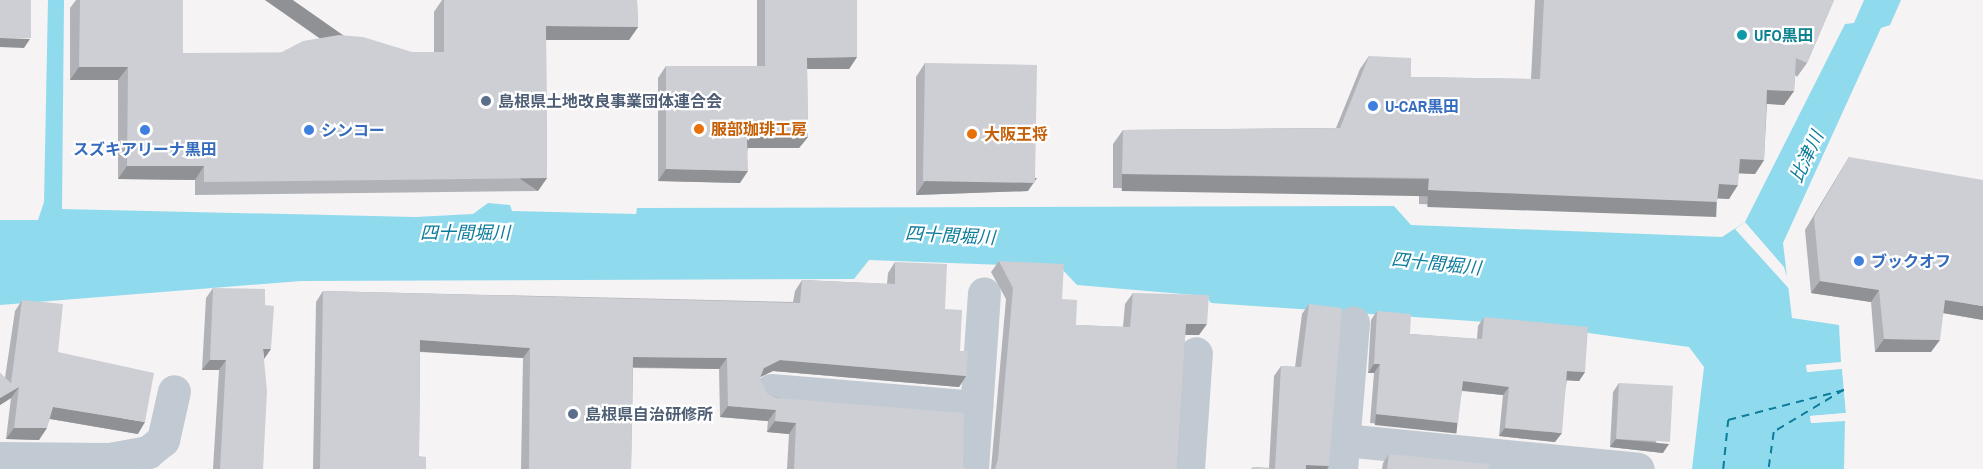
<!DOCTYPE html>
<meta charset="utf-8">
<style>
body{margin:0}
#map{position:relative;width:1983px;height:469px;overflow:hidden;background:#f5f3f3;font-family:"Archivo Narrow","Noto Sans JP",sans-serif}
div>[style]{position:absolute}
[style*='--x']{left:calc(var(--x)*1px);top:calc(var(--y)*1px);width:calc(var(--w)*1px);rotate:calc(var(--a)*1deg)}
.water>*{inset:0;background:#90daee}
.pier>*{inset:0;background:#f5f3f3}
.ferry>*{height:1.5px;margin-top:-0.75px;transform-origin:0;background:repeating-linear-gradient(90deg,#0c7c9b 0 8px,transparent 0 14px)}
.minor>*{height:33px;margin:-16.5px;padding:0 16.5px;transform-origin:16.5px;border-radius:16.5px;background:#c1cad2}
.wall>*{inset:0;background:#b0b2b7}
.shaded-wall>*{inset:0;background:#909195;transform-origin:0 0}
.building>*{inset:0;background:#cdcfd5;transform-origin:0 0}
.dots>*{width:16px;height:16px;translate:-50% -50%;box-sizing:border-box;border:3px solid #fff;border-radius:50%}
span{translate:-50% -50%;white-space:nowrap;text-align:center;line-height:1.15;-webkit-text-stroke:4.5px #fff;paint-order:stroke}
.culture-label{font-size:16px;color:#0d838f;font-weight:700}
.left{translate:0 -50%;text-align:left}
.service-label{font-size:16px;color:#4e5e75;font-weight:700}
.shop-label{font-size:16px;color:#366cbe;font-weight:700}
.food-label{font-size:16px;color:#c56008;font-weight:700}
.water-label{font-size:18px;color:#0c7c9b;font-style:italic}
</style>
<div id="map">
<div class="water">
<div style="clip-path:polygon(48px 0,64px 0,62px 209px,416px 217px,473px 214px,488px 203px,510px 205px,512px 211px,636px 214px,637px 208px,1394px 206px,1411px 225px,1722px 237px,1745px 222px,1845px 24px,1854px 23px,1864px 0,1901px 0,1890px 25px,1881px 28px,1783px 243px,1792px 318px,1839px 325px,1842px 363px,1806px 365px,1808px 372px,1842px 368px,1846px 413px,1810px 416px,1811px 423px,1845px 420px,1844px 469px,1692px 469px,1704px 367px,1689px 347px,1531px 325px,1211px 303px,1206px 296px,1077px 285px,1060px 267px,869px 260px,854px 279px,301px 281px,0 305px,0 220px,38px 220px,44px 202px)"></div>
</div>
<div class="pier">
<div style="clip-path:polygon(1745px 222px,1784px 267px,1792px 292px,1735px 229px)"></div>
<div style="clip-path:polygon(1839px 325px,1849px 414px,1813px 419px,1847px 419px,1850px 449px,1847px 469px,1845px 421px,1811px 423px,1810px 416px,1846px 413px,1842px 369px,1807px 372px,1806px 365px,1841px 362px)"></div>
</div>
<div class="ferry">
<div style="--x:1723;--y:469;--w:49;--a:-84.2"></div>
<div style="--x:1728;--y:420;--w:120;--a:-14.5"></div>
<div style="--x:1844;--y:390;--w:82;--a:149"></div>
<div style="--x:1774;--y:432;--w:37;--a:98"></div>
</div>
<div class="minor">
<div style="--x:771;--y:390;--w:206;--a:4.7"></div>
<div style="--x:1344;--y:440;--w:295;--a:5.6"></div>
<div style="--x:0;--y:458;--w:109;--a:0.5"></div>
<div style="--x:109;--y:459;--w:10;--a:96"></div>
<div style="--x:109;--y:459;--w:40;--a:-10"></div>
<div style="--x:148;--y:452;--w:19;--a:-39"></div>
<div style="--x:163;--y:440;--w:50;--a:-77.3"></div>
<div style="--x:972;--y:469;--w:176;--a:-86.1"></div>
<div style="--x:1188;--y:469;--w:116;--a:-86.1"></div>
<div style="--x:1341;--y:469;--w:147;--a:-85.3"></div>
</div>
<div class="wall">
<div style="clip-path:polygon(76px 0,183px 0,183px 53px,434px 52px,434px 12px,442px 0,637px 0,638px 27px,629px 40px,546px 40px,547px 178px,538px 191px,195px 195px,195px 180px,118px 179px,118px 80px,70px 80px,70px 8px)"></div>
<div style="clip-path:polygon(757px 0,857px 0,857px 57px,849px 69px,807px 69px,808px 137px,799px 148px,748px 148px,740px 183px,658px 181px,658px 78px,666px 66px,757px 66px)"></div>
<div style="clip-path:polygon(1535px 0,1834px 0,1807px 63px,1797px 77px,1795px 75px,1794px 91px,1784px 105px,1767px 104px,1764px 160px,1755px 174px,1739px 173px,1729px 199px,1718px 198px,1708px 216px,1419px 204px,1419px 191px,1113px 188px,1113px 144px,1123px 130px,1336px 128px,1360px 69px,1369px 56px,1411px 77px,1531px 79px)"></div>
<div style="clip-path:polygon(925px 63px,1028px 191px,916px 195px,916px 77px)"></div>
<div style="clip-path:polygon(1849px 157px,1983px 320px,1943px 313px,1931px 352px,1875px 352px,1871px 302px,1811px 293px,1805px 230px,1841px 170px)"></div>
<div style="clip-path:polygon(999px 261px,1062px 299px,1076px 325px,1123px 327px,1125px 304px,1133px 293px,1199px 335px,1185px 335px,1177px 469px,991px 469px,1006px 299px,991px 272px)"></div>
<div style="clip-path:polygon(895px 262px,945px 309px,960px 351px,966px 376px,959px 387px,773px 371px,760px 377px,760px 378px,768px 394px,963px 466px,967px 469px,787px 469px,789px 434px,767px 432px,768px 421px,720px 417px,719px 369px,633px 368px,631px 469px,521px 469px,523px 358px,420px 352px,419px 456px,426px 469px,313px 469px,316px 302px,323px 291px,793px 302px,795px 291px,802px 280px,887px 284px,888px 273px)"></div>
<div style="clip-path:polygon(213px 288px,264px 359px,263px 469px,213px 469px,219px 370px,202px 370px,206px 298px)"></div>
<div style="clip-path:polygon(22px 300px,58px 352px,138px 434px,50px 419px,39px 440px,6px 439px,11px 398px,0 405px,0 373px,5px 378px,15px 311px)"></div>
<div style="clip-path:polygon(1309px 304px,1329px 466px,1327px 469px,1251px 469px,1253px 467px,1269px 468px,1274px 376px,1281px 366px,1295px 367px,1302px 314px)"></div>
<div style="clip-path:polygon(1377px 311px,1410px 334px,1477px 339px,1478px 326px,1484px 317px,1585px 372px,1579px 381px,1567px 380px,1555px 442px,1499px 436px,1503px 395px,1462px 391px,1452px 432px,1370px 423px,1374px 373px,1368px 373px,1371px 320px)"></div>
<div style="clip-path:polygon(1619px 383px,1663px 453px,1610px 447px,1613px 392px)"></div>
<div style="clip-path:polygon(1389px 454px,1488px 469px,1382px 469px,1383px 463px)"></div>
</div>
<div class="shaded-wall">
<div style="clip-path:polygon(546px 26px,638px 27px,629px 40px,536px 40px)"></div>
<div style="clip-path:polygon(0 38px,30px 39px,24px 48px,0 47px)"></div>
<div style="clip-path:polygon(857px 57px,849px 69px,799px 69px,807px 58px)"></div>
<div style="clip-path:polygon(79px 67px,128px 67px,118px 80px,70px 80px)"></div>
<div style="clip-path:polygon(1767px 90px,1794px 91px,1784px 105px,1758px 103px)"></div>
<div style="clip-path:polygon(747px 137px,808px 137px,799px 148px,739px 148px)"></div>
<div style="clip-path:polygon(1740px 159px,1764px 160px,1755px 174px,1730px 173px)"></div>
<div style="clip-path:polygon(127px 166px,204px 166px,195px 180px,118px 179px)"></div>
<div style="clip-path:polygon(666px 169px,748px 171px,740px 183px,658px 181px)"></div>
<div style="left:1122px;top:174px;width:307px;height:17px;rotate:1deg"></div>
<div style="left:547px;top:178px;width:16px;height:343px;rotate:125deg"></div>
<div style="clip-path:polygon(1037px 178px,1028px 191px,916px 195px,925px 181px)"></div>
<div style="clip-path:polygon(1719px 184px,1738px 185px,1729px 199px,1709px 198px)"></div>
<div style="left:1428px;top:190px;width:289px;height:17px;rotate:2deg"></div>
<div style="clip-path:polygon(1820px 281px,1879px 290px,1871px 302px,1811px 293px)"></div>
<div style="clip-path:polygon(1945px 300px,1983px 306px,1983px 320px,1937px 312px)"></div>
<div style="clip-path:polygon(1186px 324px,1207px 324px,1199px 335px,1178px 335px)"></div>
<div style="clip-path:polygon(1884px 339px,1940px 340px,1931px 352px,1875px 352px)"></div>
<div style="clip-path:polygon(420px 340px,530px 348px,523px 358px,412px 351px)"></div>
<div style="clip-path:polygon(263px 349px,271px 349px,264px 359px)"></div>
<div style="clip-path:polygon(633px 357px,727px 358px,719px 369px,626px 367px)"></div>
<div style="clip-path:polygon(210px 360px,226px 360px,219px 370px,202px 370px)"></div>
<div style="clip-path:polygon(780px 360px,966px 376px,959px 387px,773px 371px,756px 379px,764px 368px)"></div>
<div style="clip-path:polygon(1374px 364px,1380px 364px,1374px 373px,1368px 373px)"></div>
<div style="clip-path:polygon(1567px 371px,1585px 372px,1579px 381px,1561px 380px)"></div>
<div style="clip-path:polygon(1463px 381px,1509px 387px,1503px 395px,1457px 390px)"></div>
<div style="clip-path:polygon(19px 387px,11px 398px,0 405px,0 398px)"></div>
<div style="clip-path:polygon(728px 406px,776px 410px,768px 421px,720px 417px)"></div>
<div style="clip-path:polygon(53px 407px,145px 422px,138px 434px,45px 418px)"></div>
<div style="left:1376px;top:414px;width:82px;height:11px;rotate:6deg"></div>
<div style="clip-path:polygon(775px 421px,796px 423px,789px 434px,767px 432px)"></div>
<div style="clip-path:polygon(14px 428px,47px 428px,39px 440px,6px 439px)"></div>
<div style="clip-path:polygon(1505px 428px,1562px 433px,1555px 442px,1499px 436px)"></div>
<div style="clip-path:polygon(1616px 439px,1669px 444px,1663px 453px,1610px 447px)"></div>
<div style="clip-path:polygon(1306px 465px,1329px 466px,1327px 469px,1303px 469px)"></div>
</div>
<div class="building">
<div style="left:0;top:0;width:31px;height:38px"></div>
<div style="clip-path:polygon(80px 0,183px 0,183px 53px,280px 53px,303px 41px,339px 35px,363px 37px,412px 52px,444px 52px,444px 0,637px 0,638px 27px,546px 26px,547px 178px,204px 182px,204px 166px,127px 166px,128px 67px,79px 67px)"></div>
<div style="clip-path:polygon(765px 0,857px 0,857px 57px,807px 58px,808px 137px,747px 137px,748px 171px,666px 169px,666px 66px,765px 66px)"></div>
<div style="clip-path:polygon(1544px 0,1834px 0,1807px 63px,1796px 58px,1794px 91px,1767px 90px,1764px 160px,1740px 159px,1738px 185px,1719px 184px,1717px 202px,1428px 190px,1429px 178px,1122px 174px,1123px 130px,1340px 128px,1369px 56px,1411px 58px,1411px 77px,1540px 79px)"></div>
<div style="left:925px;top:63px;width:112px;height:118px;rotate:1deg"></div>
<div style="clip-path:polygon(1849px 157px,1983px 180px,1983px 306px,1945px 300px,1940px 340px,1884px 339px,1879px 290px,1820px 281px,1814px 217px)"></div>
<div style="clip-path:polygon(999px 261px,1064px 264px,1062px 299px,1077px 300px,1076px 325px,1130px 327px,1133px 293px,1209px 295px,1207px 324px,1186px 324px,1177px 469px,995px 469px,998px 459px,1013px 288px)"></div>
<div style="clip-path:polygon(895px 262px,947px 264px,945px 309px,962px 310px,960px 351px,968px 351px,966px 376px,780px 360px,764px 368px,760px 378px,768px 394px,777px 398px,964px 413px,963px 466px,967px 469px,794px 469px,796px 423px,775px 421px,776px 410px,728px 406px,727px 358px,633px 357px,631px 469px,529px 469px,530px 348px,420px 340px,419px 456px,426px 457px,426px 469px,320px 469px,323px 291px,800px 303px,802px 280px,895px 284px)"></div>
<div style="clip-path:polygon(213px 288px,265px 289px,265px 305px,274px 306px,271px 349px,263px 349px,267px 391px,263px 469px,220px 469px,226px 360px,210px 360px)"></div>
<div style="clip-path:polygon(22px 300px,63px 304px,58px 352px,154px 373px,145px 422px,53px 407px,47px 428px,14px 428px,19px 387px,0 398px,0 373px,11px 383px)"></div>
<div style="clip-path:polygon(1309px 304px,1342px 308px,1329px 466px,1306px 465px,1306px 469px,1252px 469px,1253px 467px,1275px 469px,1281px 366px,1301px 367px)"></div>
<div style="clip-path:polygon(1377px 311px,1411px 314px,1410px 334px,1482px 339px,1484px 317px,1588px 327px,1585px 372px,1567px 371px,1562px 433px,1505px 428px,1509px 387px,1463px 381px,1458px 423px,1376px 414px,1380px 364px,1374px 364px)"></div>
<div style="left:1619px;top:383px;width:54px;height:56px;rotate:3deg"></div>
<div style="clip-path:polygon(1389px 454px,1489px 464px,1488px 469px,1387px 469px)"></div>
</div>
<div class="dots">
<div style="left:1742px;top:35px;background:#0f9aa8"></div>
<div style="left:486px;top:101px;background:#5c6f8a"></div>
<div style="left:1373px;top:106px;background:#3f7fe0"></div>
<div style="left:699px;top:129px;background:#e8710a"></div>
<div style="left:145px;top:130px;background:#3f7fe0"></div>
<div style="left:309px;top:130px;background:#3f7fe0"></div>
<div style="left:972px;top:134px;background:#e8710a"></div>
<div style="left:1859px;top:261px;background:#3f7fe0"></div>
<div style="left:573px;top:414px;background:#5c6f8a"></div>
</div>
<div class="culture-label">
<span class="left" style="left:1754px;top:35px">UFO黒田</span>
</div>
<div class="service-label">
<span class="left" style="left:498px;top:101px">島根県土地改良事業団体連合会</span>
<span class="left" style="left:585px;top:414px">島根県自治研修所</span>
</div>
<div class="shop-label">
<span class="left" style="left:1385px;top:106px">U-CAR黒田</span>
<span class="left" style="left:321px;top:130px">シンコー</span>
<span style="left:145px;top:149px">スズキアリーナ黒田</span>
<span class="left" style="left:1871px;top:261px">ブックオフ</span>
</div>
<div class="food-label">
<span class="left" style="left:711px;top:129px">服部珈琲工房</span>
<span class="left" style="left:984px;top:134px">大阪王将</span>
</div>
<div class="water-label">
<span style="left:1807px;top:157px;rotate:-65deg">比津川</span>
<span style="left:465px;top:233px">四十間堀川</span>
<span style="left:950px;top:236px;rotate:3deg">四十間堀川</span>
<span style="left:1436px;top:264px;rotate:6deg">四十間堀川</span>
</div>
</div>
